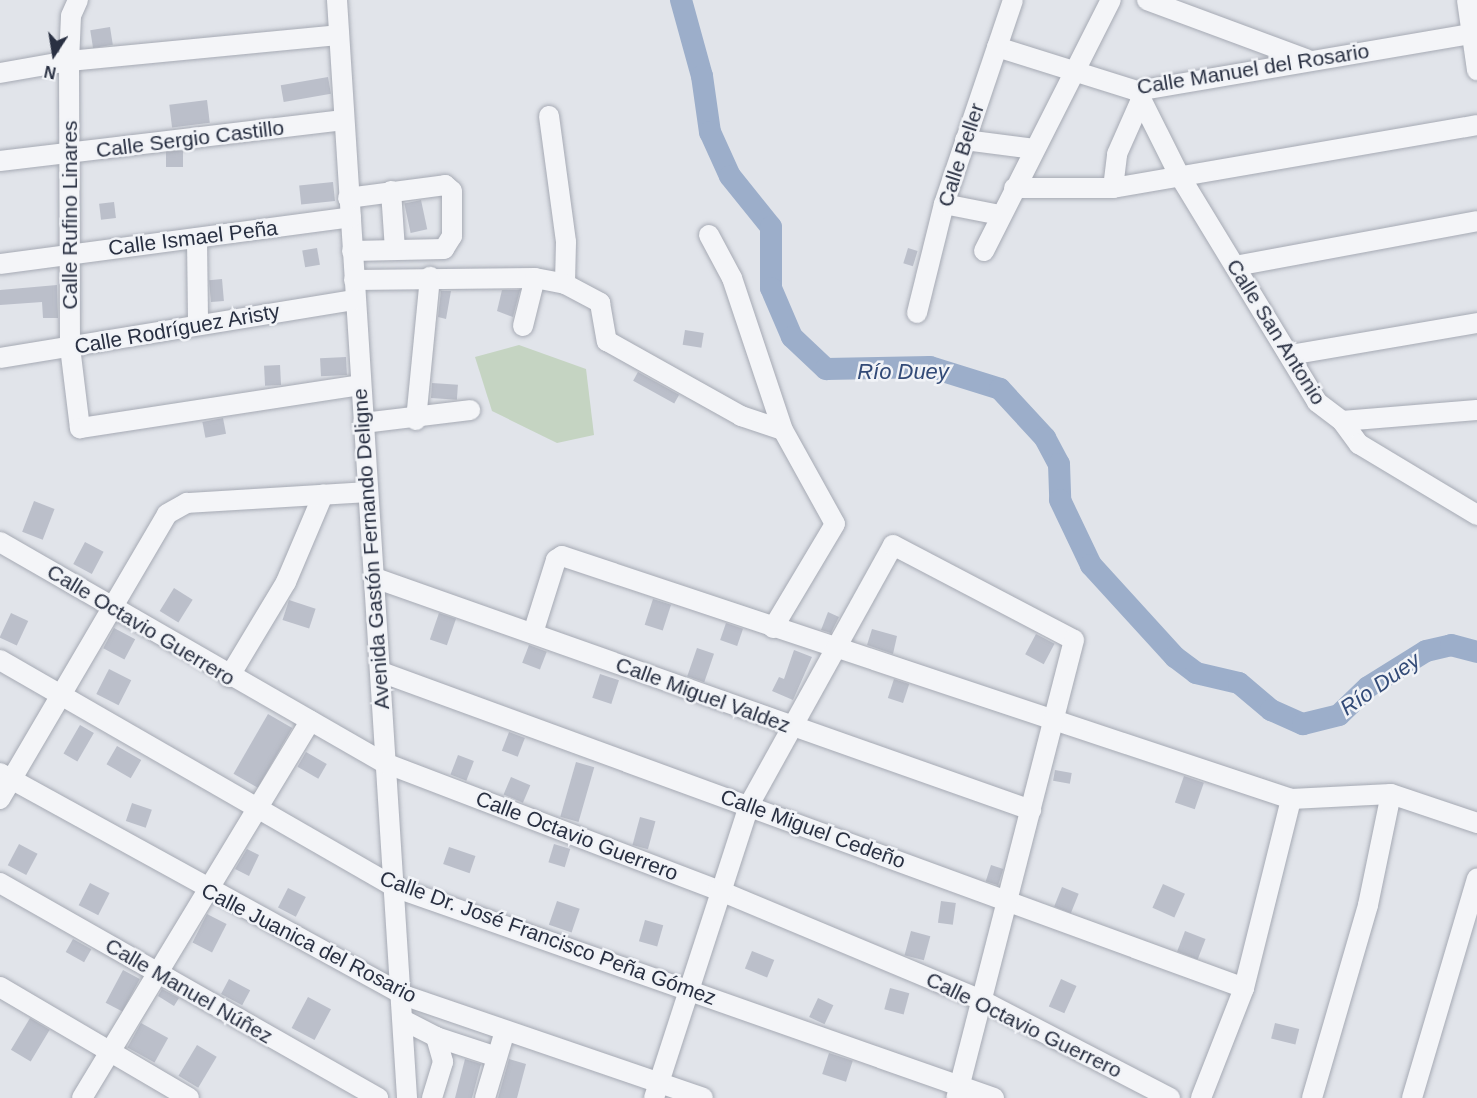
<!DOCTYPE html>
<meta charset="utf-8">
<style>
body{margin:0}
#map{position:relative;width:1477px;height:1098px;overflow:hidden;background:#e1e4ea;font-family:Arial,sans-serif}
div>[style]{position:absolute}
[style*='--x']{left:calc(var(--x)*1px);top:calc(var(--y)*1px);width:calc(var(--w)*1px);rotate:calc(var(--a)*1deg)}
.green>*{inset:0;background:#c5d4c2}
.river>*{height:22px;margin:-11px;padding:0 11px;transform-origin:11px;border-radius:11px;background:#9caeca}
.building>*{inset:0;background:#bbbfca;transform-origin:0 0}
.roads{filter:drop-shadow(0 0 2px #a6aab4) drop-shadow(0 0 2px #a6aab4)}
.minor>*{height:20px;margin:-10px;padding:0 10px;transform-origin:10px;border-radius:10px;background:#f4f5f8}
span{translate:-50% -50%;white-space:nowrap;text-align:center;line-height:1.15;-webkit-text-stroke:5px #f1f3f7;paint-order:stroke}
.street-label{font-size:21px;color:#293042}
.water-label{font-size:22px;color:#324a77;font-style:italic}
.north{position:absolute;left:24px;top:24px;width:60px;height:60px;-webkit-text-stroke:4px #f1f3f7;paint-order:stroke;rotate:192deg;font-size:16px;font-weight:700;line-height:24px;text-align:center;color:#293042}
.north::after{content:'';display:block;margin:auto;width:21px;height:27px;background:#293042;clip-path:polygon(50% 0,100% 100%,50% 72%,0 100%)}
</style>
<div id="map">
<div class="green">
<div style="clip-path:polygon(519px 345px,586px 369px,594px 435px,557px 443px,492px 411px,475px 357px)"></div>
</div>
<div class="river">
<div style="--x:681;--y:0;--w:79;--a:74.6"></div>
<div style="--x:702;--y:76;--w:57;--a:81.9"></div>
<div style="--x:710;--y:132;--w:48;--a:65.6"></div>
<div style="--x:730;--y:176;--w:65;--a:51.2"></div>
<div style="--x:771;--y:227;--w:61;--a:90"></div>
<div style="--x:771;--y:288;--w:53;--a:66.8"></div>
<div style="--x:792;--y:337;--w:47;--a:43.3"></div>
<div style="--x:826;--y:369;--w:104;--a:-1.1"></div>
<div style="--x:930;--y:367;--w:73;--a:17.4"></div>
<div style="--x:1000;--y:389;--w:67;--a:47.4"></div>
<div style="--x:1045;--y:438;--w:30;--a:62"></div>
<div style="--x:1059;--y:464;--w:36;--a:88"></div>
<div style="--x:1060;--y:500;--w:72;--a:64.5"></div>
<div style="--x:1091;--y:565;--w:125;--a:47.6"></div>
<div style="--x:1175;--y:657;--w:26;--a:37"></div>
<div style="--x:1196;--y:673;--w:44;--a:13.1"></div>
<div style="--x:1239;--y:683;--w:42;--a:40.2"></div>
<div style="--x:1271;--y:710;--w:35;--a:24"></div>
<div style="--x:1303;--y:724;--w:37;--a:-14"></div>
<div style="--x:1339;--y:715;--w:40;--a:-44"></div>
<div style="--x:1368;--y:687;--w:68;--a:-31.8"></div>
<div style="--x:1426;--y:651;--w:26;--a:-13"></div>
<div style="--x:1451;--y:645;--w:27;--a:15"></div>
</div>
<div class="building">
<div style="left:110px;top:27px;width:18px;height:20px;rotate:81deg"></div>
<div style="left:328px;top:77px;width:17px;height:48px;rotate:80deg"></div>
<div style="left:207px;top:100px;width:23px;height:38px;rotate:83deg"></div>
<div style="left:183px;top:151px;width:16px;height:17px;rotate:90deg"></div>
<div style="left:333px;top:182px;width:19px;height:34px;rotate:84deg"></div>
<div style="left:421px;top:200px;width:30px;height:17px;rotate:78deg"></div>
<div style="left:114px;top:202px;width:16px;height:15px;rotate:83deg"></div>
<div style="left:317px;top:248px;width:17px;height:15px;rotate:80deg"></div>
<div style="left:908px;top:248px;width:10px;height:16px;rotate:17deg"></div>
<div style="left:222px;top:279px;width:22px;height:13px;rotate:85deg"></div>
<div style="clip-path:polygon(57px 285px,58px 318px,43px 318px,42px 302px,0 305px,0 290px)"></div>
<div style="clip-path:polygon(502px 290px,520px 290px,513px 317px,497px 311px)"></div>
<div style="clip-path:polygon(441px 291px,451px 291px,446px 319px,438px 317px)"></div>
<div style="left:685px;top:330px;width:19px;height:15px;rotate:9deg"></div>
<div style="left:346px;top:357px;width:18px;height:26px;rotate:87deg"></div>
<div style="left:280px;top:365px;width:20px;height:16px;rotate:87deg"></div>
<div style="left:638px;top:372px;width:47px;height:10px;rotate:29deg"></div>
<div style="left:432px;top:383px;width:26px;height:15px;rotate:4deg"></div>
<div style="left:223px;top:418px;width:16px;height:21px;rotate:79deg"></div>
<div style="left:34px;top:501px;width:22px;height:33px;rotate:21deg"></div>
<div style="left:85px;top:542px;width:21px;height:25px;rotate:28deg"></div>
<div style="left:174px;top:588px;width:22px;height:27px;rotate:32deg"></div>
<div style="left:653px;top:599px;width:19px;height:27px;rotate:18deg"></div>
<div style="left:289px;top:600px;width:28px;height:21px;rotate:18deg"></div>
<div style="clip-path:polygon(828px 612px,839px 617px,831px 633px,821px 630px)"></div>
<div style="left:11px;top:613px;width:19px;height:27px;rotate:25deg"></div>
<div style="left:439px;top:613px;width:18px;height:28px;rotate:19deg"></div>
<div style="left:726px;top:623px;width:18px;height:18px;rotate:19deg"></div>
<div style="left:114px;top:628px;width:24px;height:23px;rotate:28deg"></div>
<div style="clip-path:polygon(872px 629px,897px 636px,893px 654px,867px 645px)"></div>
<div style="left:1036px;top:634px;width:21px;height:23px;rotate:28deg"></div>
<div style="left:529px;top:645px;width:19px;height:19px;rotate:21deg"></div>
<div style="left:697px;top:648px;width:18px;height:30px;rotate:19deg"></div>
<div style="clip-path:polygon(794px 650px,812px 657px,793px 700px,772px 691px,779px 677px,784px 679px)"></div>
<div style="left:109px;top:669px;width:25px;height:28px;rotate:27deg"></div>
<div style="left:600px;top:674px;width:20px;height:25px;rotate:18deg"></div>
<div style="left:894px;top:679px;width:16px;height:20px;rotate:18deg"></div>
<div style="left:268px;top:714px;width:28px;height:69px;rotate:30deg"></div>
<div style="left:80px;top:725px;width:16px;height:33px;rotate:30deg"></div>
<div style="left:509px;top:732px;width:17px;height:20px;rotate:21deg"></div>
<div style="left:117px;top:746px;width:28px;height:21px;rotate:30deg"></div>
<div style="left:306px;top:752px;width:24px;height:17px;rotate:30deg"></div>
<div style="left:458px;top:755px;width:17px;height:21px;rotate:21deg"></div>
<div style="left:576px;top:762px;width:19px;height:57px;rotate:16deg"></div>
<div style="left:1055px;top:770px;width:17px;height:11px;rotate:10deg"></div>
<div style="left:1184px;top:776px;width:21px;height:28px;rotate:19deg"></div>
<div style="left:511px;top:777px;width:21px;height:19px;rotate:23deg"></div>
<div style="left:132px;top:803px;width:21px;height:19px;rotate:19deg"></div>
<div style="left:640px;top:817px;width:16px;height:29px;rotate:15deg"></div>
<div style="left:19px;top:844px;width:21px;height:24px;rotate:28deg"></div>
<div style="left:554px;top:844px;width:17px;height:19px;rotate:17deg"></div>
<div style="left:449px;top:847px;width:28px;height:18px;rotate:19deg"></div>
<div style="clip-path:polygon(247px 849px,259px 855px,249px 876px,235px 869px)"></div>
<div style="left:991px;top:865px;width:13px;height:17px;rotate:18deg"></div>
<div style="left:90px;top:883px;width:22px;height:25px;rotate:27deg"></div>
<div style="left:1163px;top:884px;width:24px;height:26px;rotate:24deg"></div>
<div style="left:1062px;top:887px;width:18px;height:21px;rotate:22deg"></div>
<div style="left:288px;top:888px;width:20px;height:22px;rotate:27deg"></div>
<div style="left:557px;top:901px;width:24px;height:25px;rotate:19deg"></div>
<div style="left:941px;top:901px;width:15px;height:22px;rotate:8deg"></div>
<div style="left:207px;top:914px;width:22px;height:32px;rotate:27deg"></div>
<div style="left:645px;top:920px;width:19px;height:22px;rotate:16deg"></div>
<div style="left:911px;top:931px;width:20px;height:25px;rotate:15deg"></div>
<div style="left:1185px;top:931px;width:22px;height:22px;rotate:21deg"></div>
<div style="left:73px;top:939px;width:21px;height:15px;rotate:29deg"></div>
<div style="left:752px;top:951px;width:24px;height:19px;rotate:22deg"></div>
<div style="left:123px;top:970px;width:19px;height:37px;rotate:28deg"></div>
<div style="left:229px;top:979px;width:24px;height:17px;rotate:28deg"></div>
<div style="left:1061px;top:979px;width:17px;height:30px;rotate:24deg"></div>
<div style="left:890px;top:988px;width:20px;height:22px;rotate:15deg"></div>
<div style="clip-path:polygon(162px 989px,179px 998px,174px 1006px,158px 996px)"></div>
<div style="left:308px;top:997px;width:26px;height:35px;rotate:28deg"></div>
<div style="left:818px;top:998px;width:17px;height:21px;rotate:25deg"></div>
<div style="left:30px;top:1018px;width:23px;height:37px;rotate:31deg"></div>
<div style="left:141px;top:1023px;width:31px;height:28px;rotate:29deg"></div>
<div style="left:1275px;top:1023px;width:25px;height:16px;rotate:14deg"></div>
<div style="left:197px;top:1045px;width:23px;height:36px;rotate:31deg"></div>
<div style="left:829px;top:1053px;width:25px;height:22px;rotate:18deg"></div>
<div style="clip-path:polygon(465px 1059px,481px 1064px,472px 1098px,455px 1098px)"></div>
<div style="clip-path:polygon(509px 1059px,526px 1064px,517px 1098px,498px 1098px)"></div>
</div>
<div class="roads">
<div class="minor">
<div style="--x:78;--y:0;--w:17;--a:114"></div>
<div style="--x:71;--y:16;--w:45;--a:92.5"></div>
<div style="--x:69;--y:61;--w:286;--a:89.8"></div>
<div style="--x:70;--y:347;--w:82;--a:83"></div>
<div style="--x:80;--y:428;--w:283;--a:-8.7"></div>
<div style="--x:337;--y:0;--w:1100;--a:86.35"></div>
<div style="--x:1147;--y:0;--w:170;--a:20.4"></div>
<div style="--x:1467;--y:0;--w:71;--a:81.9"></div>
<div style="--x:997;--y:47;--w:147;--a:17.4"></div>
<div style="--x:1137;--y:91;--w:345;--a:-9.7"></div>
<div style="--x:0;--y:73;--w:70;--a:-9.9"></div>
<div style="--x:69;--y:61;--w:270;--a:-5.5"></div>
<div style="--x:1137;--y:91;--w:92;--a:63.4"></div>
<div style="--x:1178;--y:173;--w:268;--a:58.7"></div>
<div style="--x:1317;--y:402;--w:31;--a:37"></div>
<div style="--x:1342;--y:421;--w:29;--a:54"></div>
<div style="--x:1359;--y:444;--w:138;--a:31"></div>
<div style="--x:549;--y:116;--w:127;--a:82.3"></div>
<div style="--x:566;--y:242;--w:42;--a:91.4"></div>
<div style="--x:965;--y:140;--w:70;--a:7.4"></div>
<div style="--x:0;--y:161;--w:346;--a:-6.8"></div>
<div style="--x:1014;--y:188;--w:99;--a:0"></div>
<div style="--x:1113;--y:188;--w:369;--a:-9.8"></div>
<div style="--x:1113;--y:188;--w:34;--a:-83"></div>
<div style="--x:1117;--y:154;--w:57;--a:-66.1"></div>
<div style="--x:391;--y:191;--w:58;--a:86.1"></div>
<div style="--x:348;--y:198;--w:98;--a:-7.6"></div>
<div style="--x:445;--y:185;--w:9;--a:41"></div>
<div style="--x:452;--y:191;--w:45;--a:90"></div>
<div style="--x:452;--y:236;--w:15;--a:122"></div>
<div style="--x:444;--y:249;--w:92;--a:178.8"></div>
<div style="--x:944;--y:204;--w:57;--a:11.1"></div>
<div style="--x:709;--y:235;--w:49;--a:61.9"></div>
<div style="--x:732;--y:278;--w:160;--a:71.5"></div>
<div style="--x:783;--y:430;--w:107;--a:61"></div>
<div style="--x:835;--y:524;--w:121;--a:120.8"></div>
<div style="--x:197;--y:238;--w:86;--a:89.3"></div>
<div style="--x:984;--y:251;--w:281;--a:-63.2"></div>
<div style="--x:0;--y:264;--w:354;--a:-7.6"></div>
<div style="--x:1235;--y:266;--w:246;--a:-10.5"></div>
<div style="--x:354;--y:280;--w:181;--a:-0.6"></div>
<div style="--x:535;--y:278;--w:31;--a:11"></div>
<div style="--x:565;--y:284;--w:40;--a:28"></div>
<div style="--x:600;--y:303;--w:39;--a:80"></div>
<div style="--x:607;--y:341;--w:154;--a:29.2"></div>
<div style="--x:741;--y:416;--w:44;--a:18.4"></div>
<div style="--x:917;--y:313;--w:112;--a:-76.1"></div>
<div style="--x:944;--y:204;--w:215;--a:-71.3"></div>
<div style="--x:523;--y:326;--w:49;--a:-76"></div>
<div style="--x:1290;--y:355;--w:190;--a:-9.7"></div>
<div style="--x:0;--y:358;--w:360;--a:-9.3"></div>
<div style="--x:416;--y:420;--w:144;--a:-84.4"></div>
<div style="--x:1342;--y:421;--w:135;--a:-4.7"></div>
<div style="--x:363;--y:423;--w:108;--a:-6.9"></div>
<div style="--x:0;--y:542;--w:444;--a:29.9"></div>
<div style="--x:385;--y:763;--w:356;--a:20.9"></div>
<div style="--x:718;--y:890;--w:285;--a:22.7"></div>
<div style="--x:981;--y:1000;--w:213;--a:27.4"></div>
<div style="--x:375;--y:578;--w:696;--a:19.48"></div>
<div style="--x:533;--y:633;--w:77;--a:-72.5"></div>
<div style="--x:556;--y:560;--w:7;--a:-34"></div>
<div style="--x:562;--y:556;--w:768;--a:18.43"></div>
<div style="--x:1291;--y:799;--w:100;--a:-2.9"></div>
<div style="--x:1391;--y:794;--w:91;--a:18.6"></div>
<div style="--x:0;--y:660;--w:455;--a:29.9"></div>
<div style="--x:394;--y:887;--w:636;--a:19.38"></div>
<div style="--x:381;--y:672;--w:919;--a:20.11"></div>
<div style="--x:229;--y:677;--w:111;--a:-59"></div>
<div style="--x:286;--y:582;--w:95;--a:-67"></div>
<div style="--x:0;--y:773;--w:460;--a:28.8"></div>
<div style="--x:403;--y:995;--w:317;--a:18.9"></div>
<div style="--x:0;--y:799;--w:330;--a:-59.6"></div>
<div style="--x:167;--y:514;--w:23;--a:-29"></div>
<div style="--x:187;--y:503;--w:180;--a:-3.5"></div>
<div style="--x:0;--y:883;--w:435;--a:29.6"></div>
<div style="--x:0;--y:987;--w:219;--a:30.4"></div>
<div style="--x:405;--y:1021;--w:35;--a:27"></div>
<div style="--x:436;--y:1037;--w:26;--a:74"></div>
<div style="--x:443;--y:1062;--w:38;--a:107"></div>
<div style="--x:436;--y:1037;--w:64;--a:18.2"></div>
<div style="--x:82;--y:1098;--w:441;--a:-58.8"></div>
<div style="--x:485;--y:1098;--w:70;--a:-73.4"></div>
<div style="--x:654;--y:1098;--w:308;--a:-72"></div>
<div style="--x:749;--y:805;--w:297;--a:-61"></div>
<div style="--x:893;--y:545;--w:204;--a:27.7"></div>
<div style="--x:1074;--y:640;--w:473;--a:104.4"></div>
<div style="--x:1201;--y:1098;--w:118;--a:-68.6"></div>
<div style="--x:1244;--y:988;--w:195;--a:-76"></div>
<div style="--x:1312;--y:1098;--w:201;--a:-73.8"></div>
<div style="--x:1368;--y:905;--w:113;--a:-78.3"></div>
<div style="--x:1412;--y:1098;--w:229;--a:-73.5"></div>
</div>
</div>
<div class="street-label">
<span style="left:1253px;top:69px;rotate:-9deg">Calle Manuel del Rosario</span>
<span style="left:190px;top:139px;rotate:-7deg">Calle Sergio Castillo</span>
<span style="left:961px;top:155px;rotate:-72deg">Calle Beller</span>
<span style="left:70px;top:215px;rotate:-90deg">Calle Rufino Linares</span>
<span style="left:193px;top:238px;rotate:-7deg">Calle Ismael Peña</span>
<span style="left:177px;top:329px;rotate:-10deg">Calle Rodríguez Aristy</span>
<span style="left:1276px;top:332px;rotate:58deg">Calle San Antonio</span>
<span style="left:371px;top:549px;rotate:-94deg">Avenida Gastón Fernando Deligne</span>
<span style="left:141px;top:625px;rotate:31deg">Calle Octavio Guerrero</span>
<span style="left:703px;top:695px;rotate:20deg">Calle Miguel Valdez</span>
<span style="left:813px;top:829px;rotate:20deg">Calle Miguel Cedeño</span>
<span style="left:577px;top:836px;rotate:21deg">Calle Octavio Guerrero</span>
<span style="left:548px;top:938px;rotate:20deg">Calle Dr. José Francisco Peña Gómez</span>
<span style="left:309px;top:943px;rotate:27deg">Calle Juanica del Rosario</span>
<span style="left:189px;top:991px;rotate:30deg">Calle Manuel Núñez</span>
<span style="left:1024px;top:1025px;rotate:26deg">Calle Octavio Guerrero</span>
</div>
<div class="water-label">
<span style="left:903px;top:372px">Río Duey</span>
<span style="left:1380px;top:684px;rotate:-35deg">Río Duey</span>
</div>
<div class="north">N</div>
</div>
